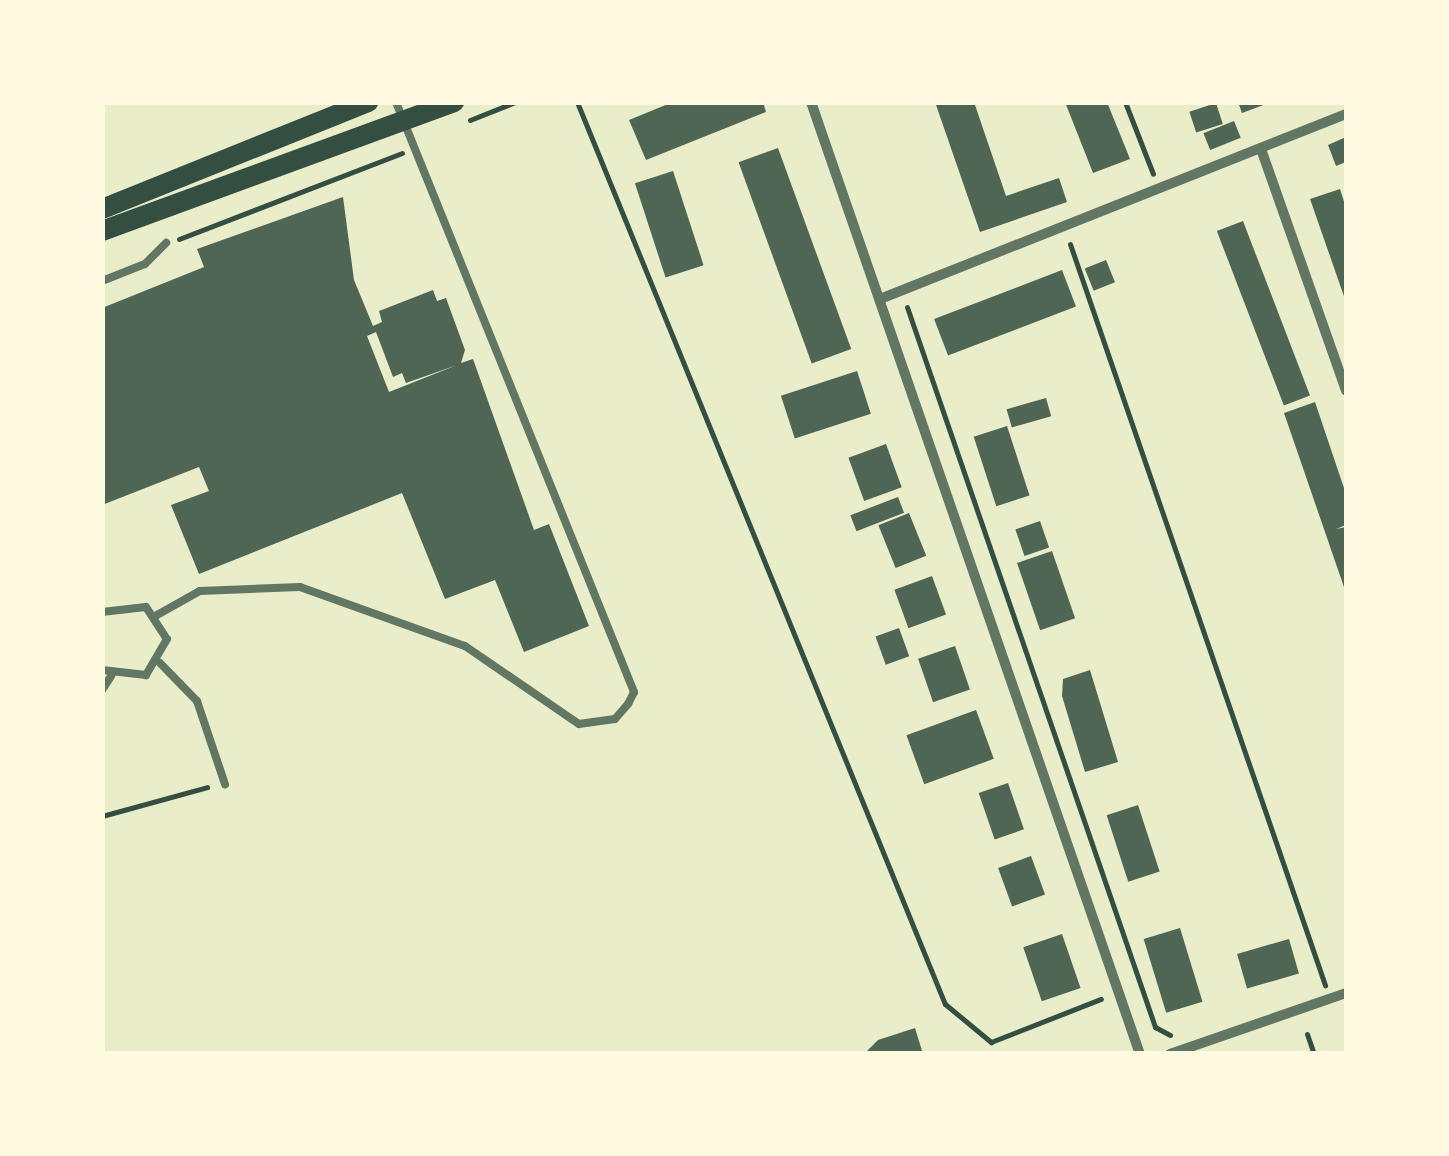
<!DOCTYPE html>
<style>
body{margin:0}
#map{position:relative;width:1449px;height:1156px;overflow:hidden;background:#e9edc9;font-family:Signika,sans-serif}
div>[style]{position:absolute}
[style*='--x']{left:calc(var(--x)*1px);top:calc(var(--y)*1px);width:calc(var(--w)*1px);rotate:calc(var(--a)*1deg)}
.building>*{inset:0;background:#4f6655;transform-origin:0 0}
.path>*{height:5px;margin:-2.5px;padding:0 2.5px;transform-origin:2.5px;border-radius:2.5px;background:#344e41}
.service>*{height:8px;margin:-4px;padding:0 4px;transform-origin:4px;border-radius:4px;background:#617663}
.minor>*{height:10px;margin:-5px;padding:0 5px;transform-origin:5px;border-radius:5px;background:#617663}
.secondary>*{height:20px;margin:-10px;padding:0 10px;transform-origin:10px;border-radius:10px;background:#344e41}
span{translate:-50% -50%;white-space:nowrap;text-align:center;line-height:1.15;-webkit-text-stroke:8px #fefae0;paint-order:stroke}
.frame{position:absolute;inset:0;border:105px solid #fefae0;pointer-events:none}
</style>
<div id="map">
<div class="building">
<div style="clip-path:polygon(673px 102px,763px 102px,766px 112px,646px 160px,629px 120px)"></div>
<div style="clip-path:polygon(935px 102px,974px 102px,1006px 196px,1059px 178px,1067px 202px,980px 232px)"></div>
<div style="clip-path:polygon(1065px 102px,1107px 102px,1130px 159px,1093px 173px)"></div>
<div style="clip-path:polygon(1238px 102px,1269px 102px,1269px 103px,1242px 113px)"></div>
<div style="left:1216px;top:103px;width:22px;height:28px;rotate:72deg"></div>
<div style="left:1234px;top:121px;width:18px;height:33px;rotate:68deg"></div>
<div style="clip-path:polygon(1346px 137px,1346px 162px,1336px 166px,1328px 145px)"></div>
<div style="left:778px;top:148px;width:214px;height:42px;rotate:70deg"></div>
<div style="left:673px;top:171px;width:99px;height:40px;rotate:72deg"></div>
<div style="clip-path:polygon(1340px 189px,1346px 208px,1346px 302px,1310px 199px)"></div>
<div style="clip-path:polygon(evenodd,343px 197px,354px 280px,373px 326px,382px 322px,379px 311px,433px 290px,437px 301px,446px 298px,465px 350px,461px 363px,473px 359px,534px 530px,549px 524px,589px 626px,524px 652px,495px 580px,445px 599px,402px 493px,199px 574px,171px 505px,209px 491px,199px 467px,102px 505px,102px 308px,204px 267px,197px 249px,343px 197px,376px 332px,393px 377px,402px 373px,406px 383px,457px 365px,389px 392px,367px 336px,376px 332px)"></div>
<div style="left:1243px;top:221px;width:187px;height:28px;rotate:69deg"></div>
<div style="left:1106px;top:260px;width:24px;height:23px;rotate:68deg"></div>
<div style="left:1062px;top:270px;width:39px;height:137px;rotate:69deg"></div>
<div style="left:857px;top:371px;width:45px;height:80px;rotate:72deg"></div>
<div style="left:1046px;top:398px;width:19px;height:41px;rotate:74deg"></div>
<div style="clip-path:polygon(1315px 402px,1346px 494px,1346px 525px,1336px 529px,1346px 527px,1346px 593px,1284px 413px)"></div>
<div style="left:1007px;top:426px;width:73px;height:35px;rotate:72deg"></div>
<div style="left:886px;top:444px;width:46px;height:40px;rotate:70deg"></div>
<div style="left:898px;top:497px;width:17px;height:51px;rotate:69deg"></div>
<div style="left:909px;top:513px;width:46px;height:33px;rotate:68deg"></div>
<div style="left:1040px;top:521px;width:28px;height:26px;rotate:71deg"></div>
<div style="left:1052px;top:551px;width:71px;height:37px;rotate:71deg"></div>
<div style="left:932px;top:576px;width:41px;height:40px;rotate:70deg"></div>
<div style="left:899px;top:628px;width:30px;height:25px;rotate:70deg"></div>
<div style="left:955px;top:646px;width:46px;height:39px;rotate:71deg"></div>
<div style="clip-path:polygon(1090px 670px,1118px 762px,1085px 772px,1062px 696px,1063px 679px)"></div>
<div style="left:976px;top:710px;width:52px;height:74px;rotate:70deg"></div>
<div style="left:1008px;top:783px;width:49px;height:31px;rotate:71deg"></div>
<div style="left:1138px;top:805px;width:70px;height:33px;rotate:72deg"></div>
<div style="left:1031px;top:856px;width:41px;height:35px;rotate:70deg"></div>
<div style="left:1180px;top:928px;width:77px;height:38px;rotate:73deg"></div>
<div style="left:1062px;top:934px;width:57px;height:41px;rotate:71deg"></div>
<div style="left:1289px;top:939px;width:36px;height:54px;rotate:74deg"></div>
<div style="clip-path:polygon(915px 1028px,923px 1054px,864px 1054px,878px 1040px)"></div>
</div>
<div class="path">
<div style="--x:577;--y:102;--w:974;--a:67.81"></div>
<div style="--x:945;--y:1004;--w:60;--a:39.6"></div>
<div style="--x:991;--y:1042;--w:118;--a:-21.4"></div>
<div style="--x:1125;--y:102;--w:77;--a:68.7"></div>
<div style="--x:470;--y:120;--w:48;--a:-21.8"></div>
<div style="--x:179;--y:239;--w:239;--a:-21.1"></div>
<div style="--x:1070;--y:244;--w:784;--a:71.01"></div>
<div style="--x:907;--y:307;--w:762;--a:70.99"></div>
<div style="--x:1155;--y:1027;--w:17;--a:28"></div>
<div style="--x:102;--y:816;--w:109;--a:-15.4"></div>
<div style="--x:1307;--y:1034;--w:21;--a:71"></div>
</div>
<div class="service">
<div style="--x:102;--y:281;--w:46;--a:-21.6"></div>
<div style="--x:145;--y:264;--w:30;--a:-45"></div>
<div style="--x:102;--y:612;--w:44;--a:-6.5"></div>
<div style="--x:146;--y:607;--w:38;--a:57"></div>
<div style="--x:167;--y:639;--w:42;--a:120.3"></div>
<div style="--x:146;--y:675;--w:44;--a:-173.5"></div>
<div style="--x:157;--y:615;--w:49;--a:-29.2"></div>
<div style="--x:200;--y:591;--w:100;--a:-2.3"></div>
<div style="--x:300;--y:587;--w:175;--a:19.7"></div>
<div style="--x:465;--y:646;--w:138;--a:34.4"></div>
<div style="--x:579;--y:724;--w:36;--a:-8"></div>
<div style="--x:615;--y:719;--w:20;--a:-49"></div>
<div style="--x:628;--y:704;--w:13;--a:-63"></div>
<div style="--x:634;--y:692;--w:636;--a:-111.97"></div>
<div style="--x:160;--y:663;--w:53;--a:45.8"></div>
<div style="--x:197;--y:701;--w:88;--a:71.4"></div>
<div style="--x:102;--y:690;--w:17;--a:-57"></div>
</div>
<div class="minor">
<div style="--x:811;--y:102;--w:1007;--a:70.94"></div>
<div style="--x:1261;--y:149;--w:256;--a:70.6"></div>
<div style="--x:880;--y:299;--w:501;--a:-21.65"></div>
<div style="--x:1170;--y:1054;--w:186;--a:-19.1"></div>
</div>
<div class="secondary">
<div style="--x:102;--y:209;--w:287;--a:-21.9"></div>
<div style="--x:102;--y:231;--w:375;--a:-20.1"></div>
</div>
<div class="frame"></div>
</div>
